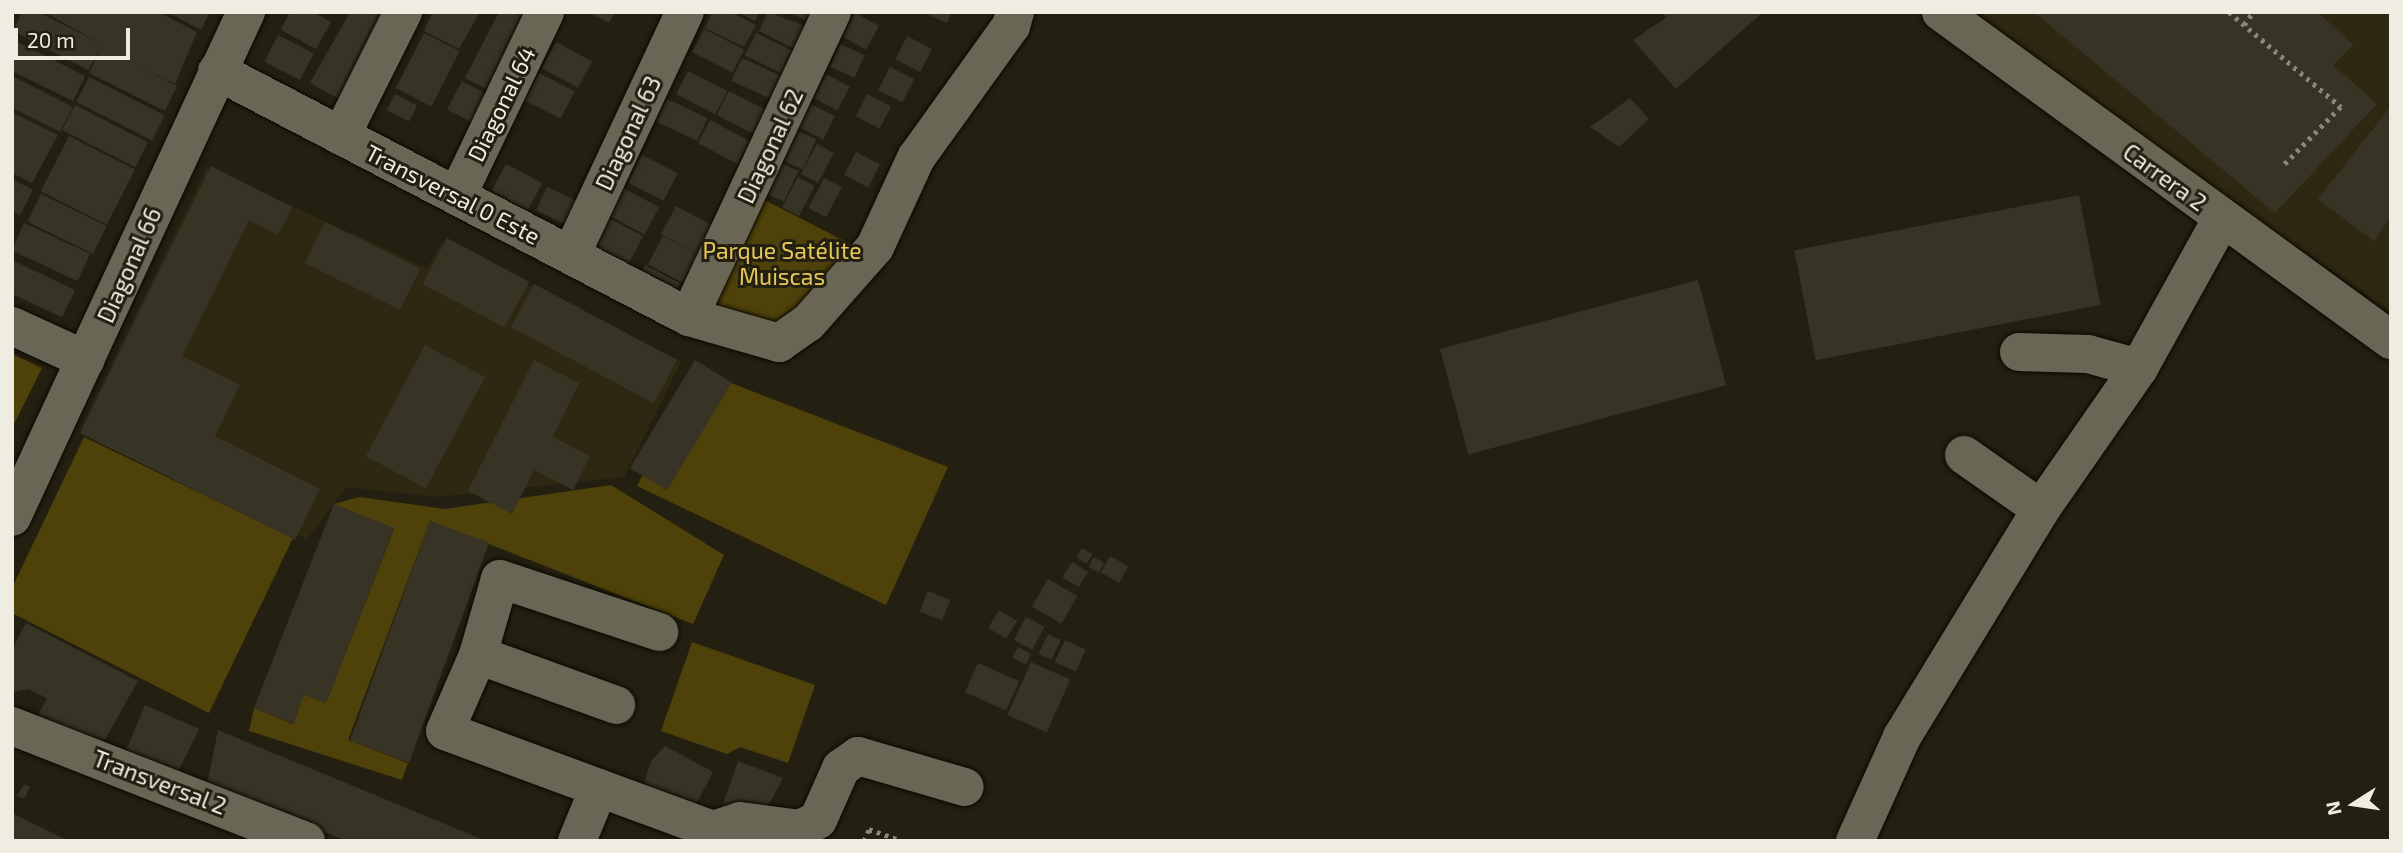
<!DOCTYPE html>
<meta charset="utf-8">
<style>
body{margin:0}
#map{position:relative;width:2403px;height:853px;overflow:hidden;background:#242011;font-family:"Exo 2",sans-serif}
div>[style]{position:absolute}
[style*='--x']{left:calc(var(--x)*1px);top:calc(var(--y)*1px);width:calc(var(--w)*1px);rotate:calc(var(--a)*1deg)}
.built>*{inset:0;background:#2e2812}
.green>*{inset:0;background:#4e410a}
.building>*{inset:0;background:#383425;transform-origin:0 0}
.path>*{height:4.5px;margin-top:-2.25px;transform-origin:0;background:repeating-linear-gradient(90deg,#8a877a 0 3.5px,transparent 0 8.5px)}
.roads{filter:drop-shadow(0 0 2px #0d0901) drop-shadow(0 0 2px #0d0901)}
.minor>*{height:38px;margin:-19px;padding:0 19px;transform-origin:19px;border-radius:19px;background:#6a6655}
span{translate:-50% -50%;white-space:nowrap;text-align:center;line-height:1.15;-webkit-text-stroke:6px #242011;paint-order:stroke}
.street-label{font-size:23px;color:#efece2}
.park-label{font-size:23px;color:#e6c858}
.frame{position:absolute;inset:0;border:14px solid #efece2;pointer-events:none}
.north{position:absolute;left:2319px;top:769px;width:70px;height:70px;-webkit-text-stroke:5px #242011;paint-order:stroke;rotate:258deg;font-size:19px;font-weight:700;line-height:28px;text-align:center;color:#efece2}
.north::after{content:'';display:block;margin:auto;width:24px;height:32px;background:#efece2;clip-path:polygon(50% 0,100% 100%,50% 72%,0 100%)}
.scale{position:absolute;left:14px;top:28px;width:116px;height:32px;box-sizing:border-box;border:4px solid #efece2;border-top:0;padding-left:9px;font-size:21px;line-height:24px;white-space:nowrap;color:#efece2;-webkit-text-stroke:5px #242011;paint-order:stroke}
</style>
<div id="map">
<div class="built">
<div style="clip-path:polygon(1961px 12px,2391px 12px,2391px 312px)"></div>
<div style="clip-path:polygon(207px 167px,427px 268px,443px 242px,681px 362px,624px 477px,437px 497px,346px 487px,307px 539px,82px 426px)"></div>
</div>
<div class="green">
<div style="clip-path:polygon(761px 198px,856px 247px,779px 336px,710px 311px)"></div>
<div style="clip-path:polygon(12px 354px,42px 368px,12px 428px)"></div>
<div style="clip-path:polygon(695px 369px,948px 467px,886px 605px,637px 486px)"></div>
<div style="clip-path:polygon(84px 437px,293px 538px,209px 713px,12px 613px,12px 588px)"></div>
<div style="clip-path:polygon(611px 485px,724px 555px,693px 624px,430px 521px,348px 740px,408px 763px,402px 780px,249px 731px,254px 708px,293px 724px,304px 694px,326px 703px,394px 529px,334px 504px,359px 497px,445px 509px)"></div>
<div style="clip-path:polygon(692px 642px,815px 685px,788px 763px,740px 747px,727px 754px,661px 731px)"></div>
</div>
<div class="building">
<div style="clip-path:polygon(22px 12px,38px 12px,100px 43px,44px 12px,158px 12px,197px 32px,175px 84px,134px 64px,177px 86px,165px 111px,89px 73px,102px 47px,88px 70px,13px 31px)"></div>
<div style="clip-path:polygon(167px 12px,210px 12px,201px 30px)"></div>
<div style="clip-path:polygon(290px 12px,313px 12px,331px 22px,316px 49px,281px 30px)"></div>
<div style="clip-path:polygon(350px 12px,396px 12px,345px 102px,310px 83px)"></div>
<div style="clip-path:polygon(433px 12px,480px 12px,459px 49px,424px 31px)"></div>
<div style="clip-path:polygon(499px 12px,542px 12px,501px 97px,465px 78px)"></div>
<div style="clip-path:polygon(588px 12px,615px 12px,609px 23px)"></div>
<div style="clip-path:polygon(712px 12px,731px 12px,756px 25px,744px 47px,705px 28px)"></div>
<div style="clip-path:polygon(738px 12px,759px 12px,755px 21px)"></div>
<div style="clip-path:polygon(768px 12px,810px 28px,798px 51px,759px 31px)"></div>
<div style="clip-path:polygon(789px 12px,814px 12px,809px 22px)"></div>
<div style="clip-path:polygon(923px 12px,952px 12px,947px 23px)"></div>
<div style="clip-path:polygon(1661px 12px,1763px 12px,1676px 89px,1633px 40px,1667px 17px)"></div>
<div style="clip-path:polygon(2034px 12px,2318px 12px,2353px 45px,2333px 65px,2377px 104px,2275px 213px)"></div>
<div style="left:855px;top:13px;width:27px;height:27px;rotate:28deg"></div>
<div style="left:704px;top:29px;width:45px;height:26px;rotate:27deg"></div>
<div style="left:424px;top:33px;width:40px;height:62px;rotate:27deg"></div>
<div style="left:756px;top:33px;width:46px;height:25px;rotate:26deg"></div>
<div style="left:278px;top:35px;width:40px;height:30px;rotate:27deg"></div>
<div style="left:907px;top:36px;width:28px;height:26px;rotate:27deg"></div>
<div style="clip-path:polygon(12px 39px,85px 76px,73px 101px,12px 71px)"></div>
<div style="left:556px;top:42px;width:41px;height:30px;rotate:28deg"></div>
<div style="left:840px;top:44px;width:27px;height:25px;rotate:24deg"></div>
<div style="left:742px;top:58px;width:44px;height:25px;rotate:25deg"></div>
<div style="left:890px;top:67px;width:27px;height:26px;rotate:27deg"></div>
<div style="left:688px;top:71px;width:44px;height:26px;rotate:27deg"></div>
<div style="left:539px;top:73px;width:40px;height:31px;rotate:27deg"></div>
<div style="left:826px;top:74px;width:27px;height:27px;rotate:28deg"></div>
<div style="clip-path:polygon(12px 76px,73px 107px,60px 132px,12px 108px)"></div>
<div style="left:89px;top:77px;width:85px;height:28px;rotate:27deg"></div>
<div style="left:462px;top:81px;width:40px;height:32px;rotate:28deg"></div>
<div style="left:729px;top:91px;width:44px;height:27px;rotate:27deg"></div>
<div style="left:395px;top:94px;width:25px;height:18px;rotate:27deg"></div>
<div style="left:867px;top:94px;width:27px;height:25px;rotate:27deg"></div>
<div style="clip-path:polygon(1630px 98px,1649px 119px,1619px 147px,1590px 127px)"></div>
<div style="left:667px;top:99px;width:45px;height:25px;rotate:25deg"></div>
<div style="left:811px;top:104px;width:27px;height:26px;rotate:27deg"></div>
<div style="left:75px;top:105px;width:82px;height:28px;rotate:27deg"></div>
<div style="clip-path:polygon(2391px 106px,2391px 216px,2374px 241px,2318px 199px)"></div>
<div style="clip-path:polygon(12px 112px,58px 135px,32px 183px,12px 173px)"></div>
<div style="left:710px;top:120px;width:45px;height:26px;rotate:28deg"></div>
<div style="left:798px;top:131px;width:20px;height:33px;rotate:24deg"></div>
<div style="left:69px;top:136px;width:74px;height:62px;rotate:27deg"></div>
<div style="left:817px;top:144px;width:19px;height:34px;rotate:28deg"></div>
<div style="left:856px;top:152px;width:27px;height:26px;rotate:27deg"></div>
<div style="left:642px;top:155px;width:40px;height:31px;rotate:27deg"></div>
<div style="left:781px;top:163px;width:19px;height:34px;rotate:25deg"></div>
<div style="left:506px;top:164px;width:41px;height:31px;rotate:28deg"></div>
<div style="clip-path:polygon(211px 166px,292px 207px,278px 235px,249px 220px,182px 356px,240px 385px,215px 436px,320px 489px,295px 540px,80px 433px)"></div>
<div style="left:798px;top:177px;width:19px;height:34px;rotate:28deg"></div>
<div style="left:824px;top:178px;width:20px;height:34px;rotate:27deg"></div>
<div style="clip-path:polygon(12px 179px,33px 190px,20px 215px,12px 211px)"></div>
<div style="left:547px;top:187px;width:35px;height:26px;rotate:25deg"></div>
<div style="left:623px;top:188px;width:41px;height:31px;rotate:28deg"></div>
<div style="left:41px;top:194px;width:73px;height:31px;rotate:26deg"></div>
<div style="left:2079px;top:195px;width:112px;height:290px;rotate:79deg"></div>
<div style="left:676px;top:206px;width:41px;height:32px;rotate:28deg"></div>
<div style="left:607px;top:217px;width:41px;height:31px;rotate:28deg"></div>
<div style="left:325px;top:222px;width:106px;height:46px;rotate:26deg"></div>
<div style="left:24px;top:223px;width:73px;height:30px;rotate:25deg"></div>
<div style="left:663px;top:236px;width:40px;height:32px;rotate:28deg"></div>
<div style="left:447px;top:238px;width:93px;height:52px;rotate:28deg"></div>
<div style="clip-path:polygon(12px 260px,75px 290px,62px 317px,12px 294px)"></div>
<div style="left:645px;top:265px;width:40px;height:22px;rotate:28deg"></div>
<div style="left:1698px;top:280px;width:109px;height:267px;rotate:75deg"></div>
<div style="left:534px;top:284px;width:162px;height:49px;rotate:28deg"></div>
<div style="left:425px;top:345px;width:68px;height:126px;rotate:28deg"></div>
<div style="clip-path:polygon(534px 360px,579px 383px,553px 437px,590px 456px,573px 490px,534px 470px,512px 514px,468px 491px)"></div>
<div style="left:695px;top:360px;width:43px;height:126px;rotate:31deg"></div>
<div style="clip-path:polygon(334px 504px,394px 528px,326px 703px,304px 694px,294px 724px,254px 708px)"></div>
<div style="left:430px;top:521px;width:63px;height:234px;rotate:20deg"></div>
<div style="left:1082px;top:548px;width:12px;height:11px;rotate:31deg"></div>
<div style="left:1110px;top:556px;width:21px;height:19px;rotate:29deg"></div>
<div style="left:1094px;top:557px;width:12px;height:11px;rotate:31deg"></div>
<div style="left:1072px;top:562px;width:19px;height:18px;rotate:32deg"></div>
<div style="left:1048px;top:579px;width:34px;height:32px;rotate:30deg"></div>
<div style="left:928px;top:591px;width:24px;height:22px;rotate:22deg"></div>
<div style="left:999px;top:610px;width:21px;height:21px;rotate:31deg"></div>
<div style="left:1026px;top:617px;width:21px;height:26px;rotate:28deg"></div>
<div style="clip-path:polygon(26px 623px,138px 681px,104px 741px,36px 719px,47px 698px,28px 689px,12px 692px,12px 650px)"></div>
<div style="left:1048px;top:634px;width:14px;height:22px;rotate:25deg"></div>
<div style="left:1065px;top:640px;width:23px;height:24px;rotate:25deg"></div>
<div style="left:1018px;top:647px;width:15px;height:12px;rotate:28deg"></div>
<div style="left:1031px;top:662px;width:43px;height:58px;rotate:24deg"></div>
<div style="left:978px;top:663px;width:45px;height:32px;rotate:24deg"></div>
<div style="clip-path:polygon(145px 705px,199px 729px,178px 772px,124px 756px)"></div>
<div style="clip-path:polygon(218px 730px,486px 841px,347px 841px,207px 785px)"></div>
<div style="clip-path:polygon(665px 746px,713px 772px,694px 808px,643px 787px,651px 761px)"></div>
<div style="clip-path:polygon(738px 761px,783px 778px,764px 814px,720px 813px)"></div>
<div style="clip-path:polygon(24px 784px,30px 787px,24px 799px,17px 796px)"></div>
<div style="clip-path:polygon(12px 813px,61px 837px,69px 841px,12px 841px)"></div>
</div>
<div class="path">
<div style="--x:2229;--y:12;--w:147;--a:40.3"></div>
<div style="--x:2341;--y:107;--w:84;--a:134.5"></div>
<div style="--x:2244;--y:25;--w:16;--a:-55"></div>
<div style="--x:864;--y:841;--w:13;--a:-67"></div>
<div style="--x:869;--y:829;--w:35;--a:20"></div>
</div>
<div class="roads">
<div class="minor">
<div style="--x:1941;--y:12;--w:557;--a:36.09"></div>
<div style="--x:217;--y:71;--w:532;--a:27.53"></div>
<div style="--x:689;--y:317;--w:94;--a:16.1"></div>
<div style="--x:779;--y:343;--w:35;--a:-35"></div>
<div style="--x:808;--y:323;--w:101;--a:-48.6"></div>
<div style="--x:875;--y:247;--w:98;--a:-65.3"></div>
<div style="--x:916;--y:158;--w:163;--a:-54.3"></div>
<div style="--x:1011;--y:26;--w:15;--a:-74"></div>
<div style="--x:341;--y:136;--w:139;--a:-63.4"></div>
<div style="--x:457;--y:196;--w:204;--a:-64.4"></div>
<div style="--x:571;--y:255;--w:268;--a:-64.9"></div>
<div style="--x:689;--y:317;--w:337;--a:-64.9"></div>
<div style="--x:12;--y:326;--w:81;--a:24.7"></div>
<div style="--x:2019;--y:352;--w:69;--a:1.7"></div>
<div style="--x:2088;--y:354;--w:53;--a:15.4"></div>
<div style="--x:1964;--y:455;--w:94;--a:35"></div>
<div style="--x:12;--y:517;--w:557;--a:-65.14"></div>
<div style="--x:478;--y:655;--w:147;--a:19.9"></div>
<div style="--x:12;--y:726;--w:316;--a:21.4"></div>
<div style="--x:599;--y:788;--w:121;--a:20.2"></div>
<div style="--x:713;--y:830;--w:28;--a:-18"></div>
<div style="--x:740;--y:821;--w:61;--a:7.6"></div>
<div style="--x:800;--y:829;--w:20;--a:-27"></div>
<div style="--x:818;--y:820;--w:57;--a:-66.1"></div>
<div style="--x:841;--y:768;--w:21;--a:-35"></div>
<div style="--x:858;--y:756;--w:111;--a:16.2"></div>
<div style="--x:577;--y:841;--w:57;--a:-67.5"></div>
<div style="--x:599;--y:788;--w:164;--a:-159.7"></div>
<div style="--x:445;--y:731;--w:83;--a:-66.5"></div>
<div style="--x:478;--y:655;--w:79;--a:-73.9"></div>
<div style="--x:500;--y:579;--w:168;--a:18.4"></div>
<div style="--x:1855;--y:841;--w:114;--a:-65.7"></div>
<div style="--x:1902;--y:737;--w:267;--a:-58.6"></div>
<div style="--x:2041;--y:509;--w:172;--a:-55.2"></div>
<div style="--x:2139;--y:368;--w:171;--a:-61"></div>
</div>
</div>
<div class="street-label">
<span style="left:501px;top:104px;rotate:-64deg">Diagonal 64</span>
<span style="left:628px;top:133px;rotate:-65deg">Diagonal 63</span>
<span style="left:770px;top:146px;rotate:-65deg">Diagonal 62</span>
<span style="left:2165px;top:177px;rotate:36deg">Carrera 2</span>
<span style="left:453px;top:194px;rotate:27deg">Transversal 0 Este</span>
<span style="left:129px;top:265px;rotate:-66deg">Diagonal 66</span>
<span style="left:160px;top:782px;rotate:21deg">Transversal 2</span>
</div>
<div class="park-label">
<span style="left:782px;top:263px">Parque Satélite<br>Muiscas</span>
</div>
<div class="frame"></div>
<div class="north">N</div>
<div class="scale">20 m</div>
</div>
